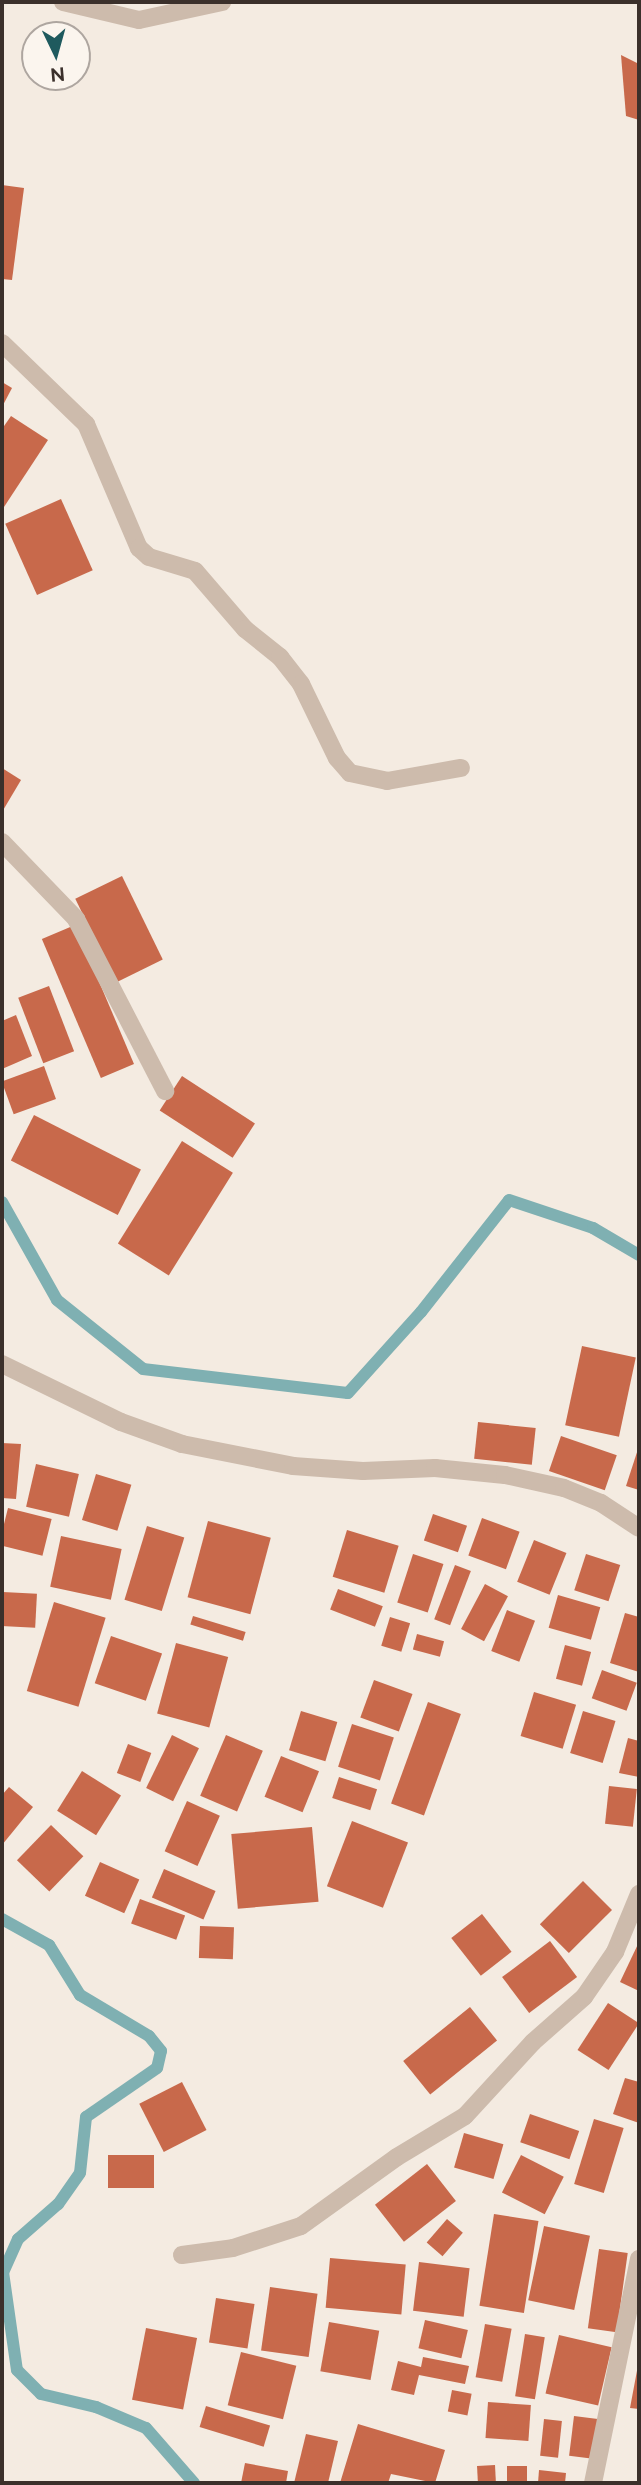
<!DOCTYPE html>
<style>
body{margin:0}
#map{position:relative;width:641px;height:2485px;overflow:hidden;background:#f4ebe1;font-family:Raleway,sans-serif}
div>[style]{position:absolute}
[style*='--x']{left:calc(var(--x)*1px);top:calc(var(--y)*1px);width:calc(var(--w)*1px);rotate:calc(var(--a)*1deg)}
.stream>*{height:12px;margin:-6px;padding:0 6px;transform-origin:6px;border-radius:6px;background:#7fb0b2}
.building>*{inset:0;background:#c8694b;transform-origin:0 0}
.minor>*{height:18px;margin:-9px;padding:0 9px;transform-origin:9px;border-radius:9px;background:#cdbbac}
.tertiary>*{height:18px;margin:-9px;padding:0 9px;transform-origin:9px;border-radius:9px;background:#cdbbac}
span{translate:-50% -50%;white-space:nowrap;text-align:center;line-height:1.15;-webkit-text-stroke:5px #fbf5ee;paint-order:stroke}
.frame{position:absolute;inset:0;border:4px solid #3b302b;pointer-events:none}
.north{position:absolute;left:21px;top:21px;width:70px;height:70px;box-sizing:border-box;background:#fbf5ee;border:2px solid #aea6a0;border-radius:50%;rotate:175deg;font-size:19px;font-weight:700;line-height:28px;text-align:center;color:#3b302b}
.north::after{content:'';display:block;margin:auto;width:24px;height:32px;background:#1f5a5e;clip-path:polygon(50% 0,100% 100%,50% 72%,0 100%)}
</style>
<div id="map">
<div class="stream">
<div style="--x:2;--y:1202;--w:112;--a:60.7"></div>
<div style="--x:57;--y:1300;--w:110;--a:38.7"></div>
<div style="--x:143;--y:1369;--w:206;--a:6.7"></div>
<div style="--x:348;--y:1393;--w:109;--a:-48"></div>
<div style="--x:421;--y:1312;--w:142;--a:-51.8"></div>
<div style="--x:509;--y:1200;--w:89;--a:18.4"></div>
<div style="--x:593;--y:1228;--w:53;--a:30.4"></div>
<div style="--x:2;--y:1919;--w:54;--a:29"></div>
<div style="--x:49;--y:1945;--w:59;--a:58.2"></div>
<div style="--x:80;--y:1995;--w:80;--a:30.7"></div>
<div style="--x:149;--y:2036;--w:19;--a:51"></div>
<div style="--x:161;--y:2051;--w:17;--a:103"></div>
<div style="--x:157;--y:2068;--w:86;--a:145.4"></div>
<div style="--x:86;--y:2117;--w:56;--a:96.1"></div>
<div style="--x:80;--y:2173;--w:38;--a:125"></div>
<div style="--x:58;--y:2204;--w:53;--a:138.8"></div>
<div style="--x:18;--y:2239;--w:36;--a:114"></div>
<div style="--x:3;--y:2272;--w:99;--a:81.9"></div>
<div style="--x:17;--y:2370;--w:34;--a:45"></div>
<div style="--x:41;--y:2394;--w:57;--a:13.3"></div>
<div style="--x:96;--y:2407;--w:54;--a:22.8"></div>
<div style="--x:146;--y:2428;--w:73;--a:48.9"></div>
</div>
<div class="building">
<div style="clip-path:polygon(621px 55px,639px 64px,639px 120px,626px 116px)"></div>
<div style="clip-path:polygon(2px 185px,24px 188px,12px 280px,2px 279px)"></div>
<div style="clip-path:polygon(2px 382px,12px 388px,2px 407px)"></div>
<div style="clip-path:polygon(11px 416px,48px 440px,2px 510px,2px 429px)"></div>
<div style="left:61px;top:499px;width:78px;height:61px;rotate:66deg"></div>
<div style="clip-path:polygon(2px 768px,21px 780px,2px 812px)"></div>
<div style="left:122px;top:876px;width:93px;height:52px;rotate:64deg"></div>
<div style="left:75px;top:925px;width:151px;height:36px;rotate:67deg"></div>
<div style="left:49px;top:986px;width:70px;height:33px;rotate:69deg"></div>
<div style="clip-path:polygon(16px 1015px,32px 1056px,2px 1069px,2px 1021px)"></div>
<div style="left:44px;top:1066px;width:35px;height:45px;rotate:70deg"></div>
<div style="left:182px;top:1076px;width:87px;height:41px;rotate:33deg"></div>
<div style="left:34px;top:1115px;width:120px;height:51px;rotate:27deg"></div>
<div style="left:182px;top:1141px;width:60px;height:121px;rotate:32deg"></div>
<div style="left:582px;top:1346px;width:55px;height:81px;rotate:12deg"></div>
<div style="left:478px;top:1422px;width:58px;height:37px;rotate:6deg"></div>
<div style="left:561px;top:1436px;width:59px;height:37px;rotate:19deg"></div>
<div style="clip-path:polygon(2px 1443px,21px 1444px,16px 1499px,2px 1498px)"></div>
<div style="clip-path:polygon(639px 1446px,639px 1490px,626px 1486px)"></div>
<div style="left:36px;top:1464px;width:44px;height:44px;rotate:13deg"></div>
<div style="left:96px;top:1474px;width:37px;height:48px;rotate:17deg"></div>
<div style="left:8px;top:1508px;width:45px;height:38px;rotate:14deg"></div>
<div style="left:433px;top:1514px;width:36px;height:28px;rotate:19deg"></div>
<div style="left:482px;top:1518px;width:40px;height:40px;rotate:20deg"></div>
<div style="left:208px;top:1521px;width:65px;height:79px;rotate:15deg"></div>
<div style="left:147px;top:1526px;width:39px;height:77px;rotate:17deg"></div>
<div style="left:347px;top:1530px;width:54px;height:49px;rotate:17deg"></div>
<div style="left:61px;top:1536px;width:62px;height:52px;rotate:12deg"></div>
<div style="left:534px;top:1540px;width:35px;height:45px;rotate:22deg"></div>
<div style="left:413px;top:1554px;width:32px;height:51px;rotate:18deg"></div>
<div style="left:586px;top:1554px;width:36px;height:38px;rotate:18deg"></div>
<div style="left:455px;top:1565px;width:17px;height:58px;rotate:21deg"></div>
<div style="left:485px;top:1584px;width:26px;height:51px;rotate:28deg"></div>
<div style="left:338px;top:1589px;width:48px;height:22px;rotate:21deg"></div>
<div style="left:3px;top:1592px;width:34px;height:34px;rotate:3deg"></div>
<div style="left:558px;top:1595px;width:44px;height:34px;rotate:16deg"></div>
<div style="left:54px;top:1602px;width:54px;height:93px;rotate:17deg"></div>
<div style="left:507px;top:1610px;width:30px;height:44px;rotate:21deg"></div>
<div style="clip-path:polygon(625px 1613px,639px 1617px,639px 1672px,610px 1663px)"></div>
<div style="left:193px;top:1616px;width:55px;height:9px;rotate:17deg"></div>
<div style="left:390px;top:1617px;width:21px;height:30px;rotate:17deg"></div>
<div style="left:417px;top:1634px;width:28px;height:16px;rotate:15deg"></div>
<div style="left:111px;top:1636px;width:54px;height:50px;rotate:19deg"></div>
<div style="left:176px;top:1643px;width:54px;height:73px;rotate:15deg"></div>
<div style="left:565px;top:1645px;width:27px;height:35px;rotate:15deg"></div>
<div style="left:602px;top:1670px;width:37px;height:30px;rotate:20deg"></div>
<div style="left:374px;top:1680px;width:41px;height:40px;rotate:20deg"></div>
<div style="left:534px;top:1692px;width:44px;height:46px;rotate:17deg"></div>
<div style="left:428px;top:1702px;width:35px;height:108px;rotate:20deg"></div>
<div style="left:301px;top:1711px;width:38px;height:41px;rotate:17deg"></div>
<div style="left:583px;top:1711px;width:34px;height:44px;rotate:17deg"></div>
<div style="left:352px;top:1724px;width:44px;height:45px;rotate:18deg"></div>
<div style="left:172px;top:1735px;width:30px;height:59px;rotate:26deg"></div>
<div style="left:226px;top:1735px;width:40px;height:66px;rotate:23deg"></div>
<div style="clip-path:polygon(628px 1738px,639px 1741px,639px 1777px,619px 1773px)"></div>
<div style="left:128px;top:1744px;width:25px;height:31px;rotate:21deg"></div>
<div style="left:281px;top:1756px;width:41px;height:44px;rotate:22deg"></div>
<div style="left:82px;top:1771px;width:46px;height:47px;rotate:32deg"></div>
<div style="left:339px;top:1777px;width:40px;height:22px;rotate:18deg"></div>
<div style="left:609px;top:1786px;width:28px;height:38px;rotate:6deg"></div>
<div style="clip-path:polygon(9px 1787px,33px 1807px,2px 1845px,2px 1795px)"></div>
<div style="left:187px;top:1801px;width:36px;height:55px;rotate:24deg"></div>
<div style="left:352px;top:1821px;width:60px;height:70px;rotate:21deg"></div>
<div style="left:51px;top:1825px;width:45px;height:49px;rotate:44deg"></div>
<div style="left:312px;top:1827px;width:75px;height:81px;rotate:85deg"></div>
<div style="left:100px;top:1862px;width:43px;height:37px;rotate:24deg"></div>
<div style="left:164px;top:1869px;width:56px;height:31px;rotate:23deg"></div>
<div style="left:583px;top:1881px;width:41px;height:61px;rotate:45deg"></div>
<div style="left:140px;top:1899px;width:48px;height:26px;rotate:20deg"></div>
<div style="left:482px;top:1914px;width:48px;height:39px;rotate:52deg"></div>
<div style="left:200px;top:1926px;width:34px;height:32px;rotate:2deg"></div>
<div style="left:550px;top:1941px;width:45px;height:60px;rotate:53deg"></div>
<div style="clip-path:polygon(639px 1942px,639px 1991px,620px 1982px)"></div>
<div style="left:608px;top:2003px;width:37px;height:56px;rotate:33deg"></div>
<div style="left:470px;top:2007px;width:43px;height:86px;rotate:51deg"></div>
<div style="clip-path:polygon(625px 2078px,639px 2082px,639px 2123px,613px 2114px)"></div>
<div style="left:182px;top:2082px;width:54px;height:48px;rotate:63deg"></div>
<div style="left:530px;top:2114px;width:52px;height:30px;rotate:19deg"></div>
<div style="left:594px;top:2119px;width:31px;height:68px;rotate:17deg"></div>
<div style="left:464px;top:2133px;width:41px;height:36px;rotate:16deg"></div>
<div style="left:108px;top:2155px;width:46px;height:33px"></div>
<div style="left:521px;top:2155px;width:48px;height:42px;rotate:27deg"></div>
<div style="left:427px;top:2164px;width:47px;height:66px;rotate:52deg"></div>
<div style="left:494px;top:2214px;width:45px;height:93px;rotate:9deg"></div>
<div style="left:447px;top:2219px;width:21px;height:31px;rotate:41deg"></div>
<div style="left:544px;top:2226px;width:47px;height:76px;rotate:12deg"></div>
<div style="left:599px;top:2249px;width:29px;height:80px;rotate:8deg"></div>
<div style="left:330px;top:2258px;width:76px;height:50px;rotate:5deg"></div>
<div style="left:419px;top:2262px;width:51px;height:49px;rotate:7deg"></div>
<div style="left:270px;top:2287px;width:48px;height:64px;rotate:8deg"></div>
<div style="left:216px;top:2298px;width:39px;height:45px;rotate:9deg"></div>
<div style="left:425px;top:2320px;width:44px;height:29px;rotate:13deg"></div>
<div style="left:329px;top:2322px;width:51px;height:50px;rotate:10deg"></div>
<div style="left:485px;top:2324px;width:27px;height:54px;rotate:10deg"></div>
<div style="left:146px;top:2328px;width:52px;height:73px;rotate:11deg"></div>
<div style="left:525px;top:2334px;width:20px;height:63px;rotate:9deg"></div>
<div style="left:559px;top:2335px;width:54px;height:60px;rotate:13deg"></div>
<div style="left:241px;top:2352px;width:57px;height:55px;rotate:14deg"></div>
<div style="clip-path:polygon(423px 2357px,469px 2366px,465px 2384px,419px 2375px,414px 2395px,391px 2390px,398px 2361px,421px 2367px)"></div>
<div style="clip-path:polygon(639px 2360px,639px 2409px,630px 2408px)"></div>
<div style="left:452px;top:2390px;width:20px;height:22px;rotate:11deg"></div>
<div style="left:488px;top:2402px;width:43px;height:36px;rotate:4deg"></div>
<div style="left:206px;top:2406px;width:67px;height:22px;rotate:17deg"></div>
<div style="left:574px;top:2416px;width:24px;height:40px;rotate:7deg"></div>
<div style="left:544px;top:2419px;width:18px;height:37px;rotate:6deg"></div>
<div style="clip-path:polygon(358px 2424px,445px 2450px,435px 2483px,391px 2474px,388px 2483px,340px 2483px)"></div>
<div style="clip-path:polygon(306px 2434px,338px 2441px,328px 2483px,294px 2483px)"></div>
<div style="clip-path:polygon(245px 2463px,288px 2471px,286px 2483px,241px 2483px)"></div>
<div style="left:495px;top:2465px;width:18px;height:18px;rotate:87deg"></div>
<div style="left:507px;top:2466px;width:20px;height:17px"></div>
<div style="clip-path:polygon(539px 2470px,566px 2473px,565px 2483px,538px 2483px)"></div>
</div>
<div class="minor">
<div style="--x:2;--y:343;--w:117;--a:44"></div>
<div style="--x:86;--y:424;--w:135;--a:66.9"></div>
<div style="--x:139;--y:548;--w:13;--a:42"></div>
<div style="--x:149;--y:557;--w:48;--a:16.9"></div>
<div style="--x:195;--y:571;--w:77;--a:49.2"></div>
<div style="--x:245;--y:629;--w:45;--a:38.7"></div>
<div style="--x:280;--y:657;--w:34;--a:52"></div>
<div style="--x:301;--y:684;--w:82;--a:64.1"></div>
<div style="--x:337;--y:758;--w:20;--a:49"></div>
<div style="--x:350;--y:773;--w:38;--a:12"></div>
<div style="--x:387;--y:781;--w:75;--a:-10"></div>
<div style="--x:2;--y:842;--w:107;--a:46.1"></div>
<div style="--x:76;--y:919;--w:194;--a:62.6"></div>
<div style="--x:182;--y:2255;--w:51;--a:-7.8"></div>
<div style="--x:233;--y:2248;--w:71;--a:-17.9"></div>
<div style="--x:301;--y:2226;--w:118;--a:-35.7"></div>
<div style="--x:397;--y:2157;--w:79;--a:-31.1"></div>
<div style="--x:465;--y:2116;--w:100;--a:-47.4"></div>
<div style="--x:533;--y:2042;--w:68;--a:-41.4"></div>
<div style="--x:584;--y:1997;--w:55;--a:-55.4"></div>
<div style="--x:615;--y:1952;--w:63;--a:-67.5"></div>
<div style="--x:593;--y:2483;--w:229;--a:-78.4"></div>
</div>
<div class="tertiary">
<div style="--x:63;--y:2;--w:78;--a:13.3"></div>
<div style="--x:139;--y:20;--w:85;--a:-12.2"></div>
<div style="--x:2;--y:1364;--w:132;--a:26"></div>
<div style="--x:121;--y:1422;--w:65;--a:19.8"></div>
<div style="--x:182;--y:1444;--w:113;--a:11.2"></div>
<div style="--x:293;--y:1466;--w:70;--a:4.1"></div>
<div style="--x:363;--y:1471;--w:72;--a:-2.4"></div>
<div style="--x:435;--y:1468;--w:70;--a:5.7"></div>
<div style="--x:505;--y:1475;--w:60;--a:12.4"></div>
<div style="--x:564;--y:1488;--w:40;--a:22"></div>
<div style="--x:601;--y:1503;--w:45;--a:33.3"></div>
</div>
<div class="frame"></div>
<div class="north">N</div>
</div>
